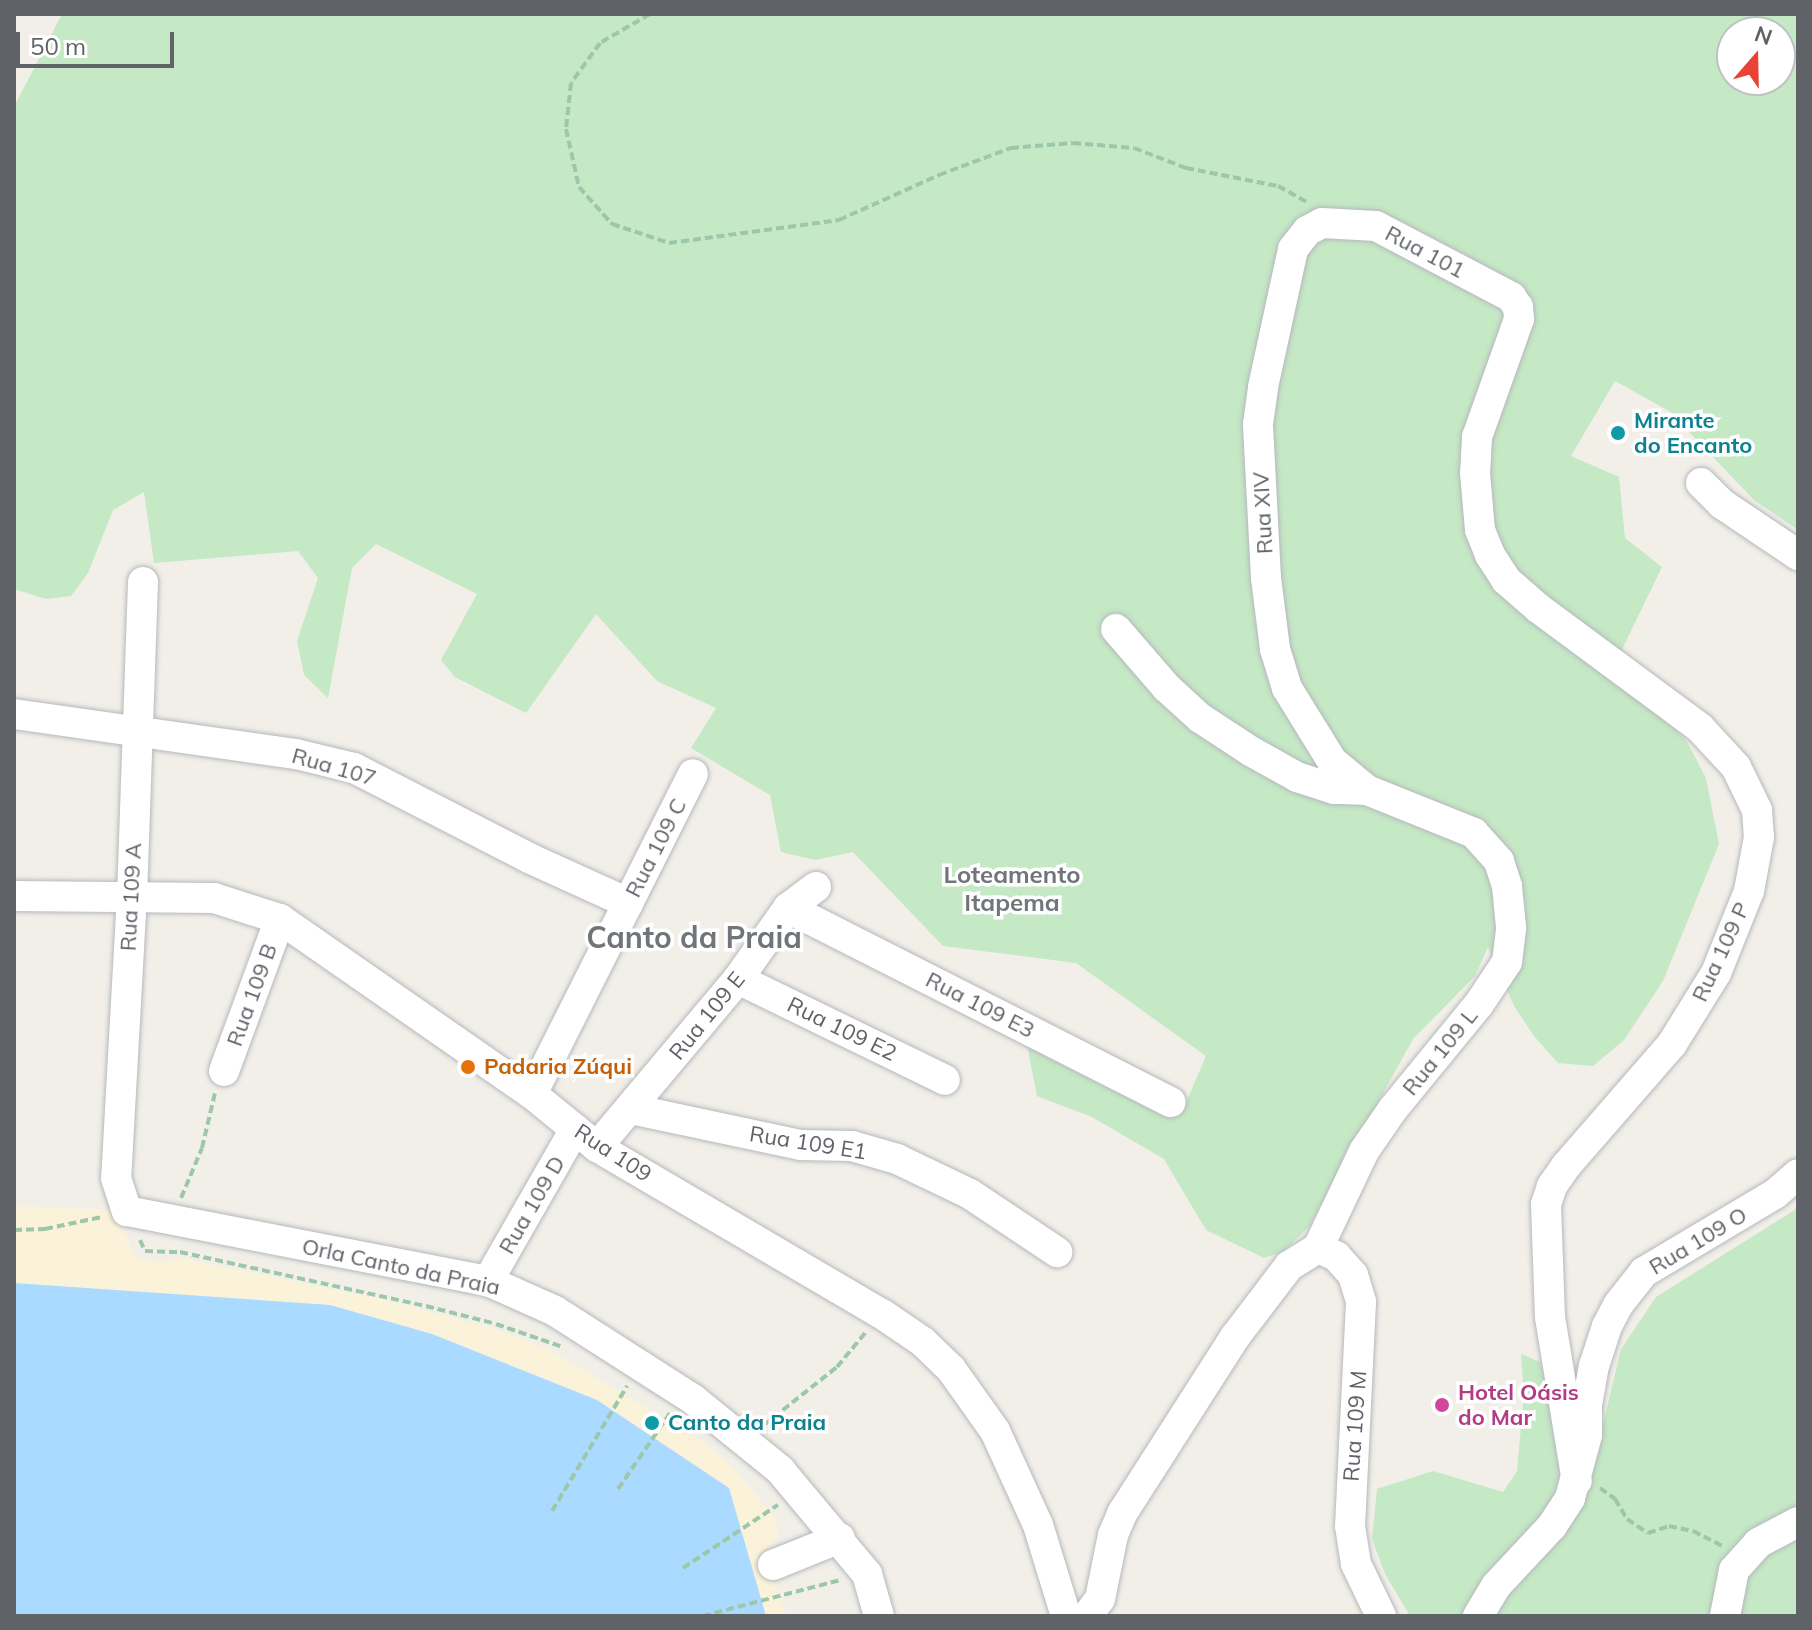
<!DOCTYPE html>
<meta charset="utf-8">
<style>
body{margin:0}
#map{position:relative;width:1812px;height:1630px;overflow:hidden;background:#f1efe8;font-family:Mulish,sans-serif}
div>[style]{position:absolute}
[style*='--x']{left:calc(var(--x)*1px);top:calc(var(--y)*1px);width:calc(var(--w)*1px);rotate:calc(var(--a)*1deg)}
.green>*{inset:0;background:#c5e8c5}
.sand>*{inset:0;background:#fbf3d9}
.water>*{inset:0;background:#aadaff}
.path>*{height:4px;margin-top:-2px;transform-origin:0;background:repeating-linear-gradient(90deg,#9cc7a9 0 8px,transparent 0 12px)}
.roads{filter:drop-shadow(0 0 2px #b5b8bc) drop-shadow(0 0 2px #b5b8bc)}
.minor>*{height:30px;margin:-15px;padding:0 15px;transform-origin:15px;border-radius:15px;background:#fff}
.dots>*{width:22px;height:22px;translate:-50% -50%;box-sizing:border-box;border:4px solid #fff;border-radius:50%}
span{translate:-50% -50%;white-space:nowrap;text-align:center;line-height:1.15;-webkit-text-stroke:7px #fff;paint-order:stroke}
.street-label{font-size:22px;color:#5f6368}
.culture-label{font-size:22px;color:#0d838f;font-weight:700}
.left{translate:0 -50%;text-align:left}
.food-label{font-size:22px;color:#c56008;font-weight:700}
.hotel-label{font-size:22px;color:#b23c85;font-weight:700}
.neighbourhood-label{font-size:24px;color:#70757a;font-weight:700}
.district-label{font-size:30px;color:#70757a;font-weight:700}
.frame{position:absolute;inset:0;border:16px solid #5f6368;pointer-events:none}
.north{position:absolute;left:1716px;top:16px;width:80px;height:80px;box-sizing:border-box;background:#fff;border:2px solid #bfc1c3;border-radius:50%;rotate:20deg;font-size:22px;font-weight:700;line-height:32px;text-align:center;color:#5f6368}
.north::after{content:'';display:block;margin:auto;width:28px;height:36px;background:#ea4335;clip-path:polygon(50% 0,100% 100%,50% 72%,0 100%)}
.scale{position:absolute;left:16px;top:32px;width:158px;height:36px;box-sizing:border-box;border:4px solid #5f6368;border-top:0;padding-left:10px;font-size:24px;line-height:28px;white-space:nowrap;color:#5f6368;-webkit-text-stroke:6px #fff;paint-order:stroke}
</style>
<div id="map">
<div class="green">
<div style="clip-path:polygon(evenodd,62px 14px,1798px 14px,1798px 530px,1754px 500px,1669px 411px,1615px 381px,1571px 456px,1619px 477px,1625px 538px,1662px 567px,1612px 670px,1686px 740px,1706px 778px,1719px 844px,1663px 981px,1624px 1040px,1593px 1066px,1558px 1063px,1534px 1036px,1514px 1006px,1488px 947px,1475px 976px,1413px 1039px,1309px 1227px,1284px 1251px,1264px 1258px,1206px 1230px,1164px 1159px,1092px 1117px,1037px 1096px,1026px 1040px,1185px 1105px,1206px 1056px,1076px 963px,943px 946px,853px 852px,815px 860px,781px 852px,770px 795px,691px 748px,716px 708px,657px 681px,596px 614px,526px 713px,455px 677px,441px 660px,477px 594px,376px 544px,352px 568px,328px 698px,304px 675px,297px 641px,318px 578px,298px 551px,154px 563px,144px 492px,113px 510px,88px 573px,71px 596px,46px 599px,14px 589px,14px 107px,62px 14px,1732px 32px,1780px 32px,1780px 80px,1732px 80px,1732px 32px)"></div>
<div style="clip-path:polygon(1798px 1208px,1798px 1616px,1410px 1616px,1385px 1574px,1372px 1539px,1377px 1489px,1433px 1471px,1503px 1492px,1517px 1471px,1524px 1394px,1521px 1354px,1540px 1362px,1561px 1428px,1598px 1446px,1621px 1349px,1656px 1297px)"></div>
</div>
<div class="sand">
<div style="clip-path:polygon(14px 1206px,117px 1210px,135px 1258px,159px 1263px,180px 1258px,385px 1300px,488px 1327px,551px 1350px,709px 1446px,735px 1470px,775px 1518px,778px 1534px,763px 1555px,786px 1616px,766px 1616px,729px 1488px,597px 1400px,432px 1334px,330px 1305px,14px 1283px)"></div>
</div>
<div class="water">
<div style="clip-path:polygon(14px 1283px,330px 1305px,432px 1334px,597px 1400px,729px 1488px,766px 1616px,14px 1616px)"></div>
</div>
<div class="path">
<div style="--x:650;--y:14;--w:58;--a:149.9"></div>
<div style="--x:600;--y:43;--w:49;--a:125.9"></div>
<div style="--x:571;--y:83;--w:46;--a:96.2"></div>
<div style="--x:566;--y:129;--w:59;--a:77.4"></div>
<div style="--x:579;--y:187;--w:50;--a:48.3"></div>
<div style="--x:612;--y:224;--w:60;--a:18.4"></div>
<div style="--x:669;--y:243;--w:172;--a:-7.7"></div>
<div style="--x:839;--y:220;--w:110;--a:-24.2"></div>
<div style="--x:939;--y:175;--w:77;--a:-20.6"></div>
<div style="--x:1011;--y:148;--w:62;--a:-4.6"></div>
<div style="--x:1073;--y:143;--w:61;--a:4.7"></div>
<div style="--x:1134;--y:148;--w:56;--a:21"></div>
<div style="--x:1186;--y:168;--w:94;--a:11.1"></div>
<div style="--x:1278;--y:186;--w:35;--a:29"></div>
<div style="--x:181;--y:1198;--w:54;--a:-67.2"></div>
<div style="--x:202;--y:1148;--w:57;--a:-76.7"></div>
<div style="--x:14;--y:1230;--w:31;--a:-2"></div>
<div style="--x:45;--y:1229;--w:58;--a:-11.9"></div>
<div style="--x:140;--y:1240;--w:12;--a:66"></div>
<div style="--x:145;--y:1251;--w:35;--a:2"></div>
<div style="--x:180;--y:1252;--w:252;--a:12.4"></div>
<div style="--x:426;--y:1306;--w:72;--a:14.4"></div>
<div style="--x:496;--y:1324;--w:68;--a:19"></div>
<div style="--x:764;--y:1425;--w:93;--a:-38.5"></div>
<div style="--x:837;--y:1367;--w:45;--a:-50.4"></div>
<div style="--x:1600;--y:1488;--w:19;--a:36"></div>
<div style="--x:1615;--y:1499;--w:23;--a:59"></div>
<div style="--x:1627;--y:1519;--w:25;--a:34"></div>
<div style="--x:1648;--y:1533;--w:22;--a:-18"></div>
<div style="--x:1669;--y:1526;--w:25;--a:12"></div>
<div style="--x:1693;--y:1531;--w:33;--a:27"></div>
<div style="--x:618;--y:1489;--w:92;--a:-55.6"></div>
<div style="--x:552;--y:1511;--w:146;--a:-59"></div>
<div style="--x:683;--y:1568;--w:114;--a:-33.6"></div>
<div style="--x:703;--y:1616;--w:142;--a:-14.7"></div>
</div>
<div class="roads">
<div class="minor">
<div style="--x:1701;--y:483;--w:30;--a:45"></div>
<div style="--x:1722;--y:504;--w:92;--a:33.9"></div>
<div style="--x:143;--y:582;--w:313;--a:92"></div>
<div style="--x:132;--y:895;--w:283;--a:93.2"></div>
<div style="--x:116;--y:1178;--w:35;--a:72"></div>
<div style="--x:127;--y:1211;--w:368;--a:11"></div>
<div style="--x:488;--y:1281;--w:73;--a:24.1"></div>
<div style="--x:555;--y:1311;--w:165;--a:32.6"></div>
<div style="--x:694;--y:1400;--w:111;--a:39.1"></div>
<div style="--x:780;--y:1470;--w:136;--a:50.1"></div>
<div style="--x:867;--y:1574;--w:44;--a:74.1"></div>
<div style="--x:14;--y:714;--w:285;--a:8.1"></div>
<div style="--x:296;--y:754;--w:60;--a:13.6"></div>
<div style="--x:354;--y:768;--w:197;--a:27.2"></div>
<div style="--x:529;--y:858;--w:109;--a:24.4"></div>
<div style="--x:1367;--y:790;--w:45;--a:-140.4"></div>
<div style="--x:1332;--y:761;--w:86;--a:-121.7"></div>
<div style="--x:1287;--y:688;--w:41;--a:-107.1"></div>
<div style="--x:1275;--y:649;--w:72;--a:-97.2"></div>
<div style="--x:1266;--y:578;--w:154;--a:-93"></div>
<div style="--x:1258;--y:424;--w:37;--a:-82"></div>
<div style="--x:1263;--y:387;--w:141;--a:-77.7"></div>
<div style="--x:1293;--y:249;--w:23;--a:-52"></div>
<div style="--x:1307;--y:231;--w:17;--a:-28"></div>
<div style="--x:1322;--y:223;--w:54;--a:3.2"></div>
<div style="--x:1376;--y:226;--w:153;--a:27.7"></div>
<div style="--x:1511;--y:297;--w:12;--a:55"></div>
<div style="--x:1518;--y:307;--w:12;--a:85"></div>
<div style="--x:1519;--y:319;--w:125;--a:109.6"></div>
<div style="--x:1477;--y:437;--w:36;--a:93"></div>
<div style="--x:1475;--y:473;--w:57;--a:85"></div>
<div style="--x:1480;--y:530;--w:27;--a:68"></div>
<div style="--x:1490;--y:555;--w:30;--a:57"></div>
<div style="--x:1506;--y:580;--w:43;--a:41.2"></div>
<div style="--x:1538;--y:608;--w:202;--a:36.5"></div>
<div style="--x:1700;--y:728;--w:53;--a:47.3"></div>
<div style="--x:1736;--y:767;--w:48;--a:64"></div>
<div style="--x:1757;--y:810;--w:27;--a:86"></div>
<div style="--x:1759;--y:837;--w:55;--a:100.5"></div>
<div style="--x:1749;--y:891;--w:88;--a:111.9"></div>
<div style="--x:1716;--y:973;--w:84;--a:121.8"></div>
<div style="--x:1672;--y:1044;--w:162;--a:131"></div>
<div style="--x:1566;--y:1166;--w:24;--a:125"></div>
<div style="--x:1552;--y:1186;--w:19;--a:108"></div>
<div style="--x:1546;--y:1204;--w:113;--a:88"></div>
<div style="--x:1550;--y:1317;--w:166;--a:80.7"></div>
<div style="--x:14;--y:896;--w:200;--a:0.6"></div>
<div style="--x:214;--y:898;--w:69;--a:17.7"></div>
<div style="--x:280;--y:919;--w:307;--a:34.8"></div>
<div style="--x:532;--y:1094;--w:84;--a:39.2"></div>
<div style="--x:597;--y:1147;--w:330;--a:30.4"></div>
<div style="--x:882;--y:1314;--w:50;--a:34.3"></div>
<div style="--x:923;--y:1342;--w:39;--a:44"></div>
<div style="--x:951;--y:1369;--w:76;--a:54.6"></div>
<div style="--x:995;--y:1431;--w:103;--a:65.4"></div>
<div style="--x:1038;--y:1525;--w:95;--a:72.9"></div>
<div style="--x:788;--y:908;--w:429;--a:26.9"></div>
<div style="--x:738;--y:979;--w:230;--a:26"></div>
<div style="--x:224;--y:1071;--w:162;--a:-69.8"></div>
<div style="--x:532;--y:1094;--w:358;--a:-63.3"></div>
<div style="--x:631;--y:1109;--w:174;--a:12"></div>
<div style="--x:801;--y:1145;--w:51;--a:1.1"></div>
<div style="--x:852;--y:1146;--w:47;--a:16.1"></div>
<div style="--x:897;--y:1159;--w:81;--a:25.6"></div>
<div style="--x:970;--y:1194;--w:105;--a:33.7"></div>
<div style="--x:597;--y:1147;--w:219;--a:-50"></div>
<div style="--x:738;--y:979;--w:87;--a:-54.8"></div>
<div style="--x:788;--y:908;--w:35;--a:-37"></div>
<div style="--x:1318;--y:1248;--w:20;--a:24"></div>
<div style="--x:1336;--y:1256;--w:25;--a:48"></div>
<div style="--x:1353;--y:1275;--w:28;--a:73"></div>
<div style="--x:1361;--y:1302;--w:224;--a:92.8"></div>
<div style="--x:1350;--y:1526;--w:38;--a:81"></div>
<div style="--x:1356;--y:1564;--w:58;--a:64.3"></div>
<div style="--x:488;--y:1281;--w:175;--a:-60.2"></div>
<div style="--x:773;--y:1565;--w:72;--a:-21.9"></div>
<div style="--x:1087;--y:1616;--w:21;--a:-53"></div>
<div style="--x:1100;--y:1599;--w:65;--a:-78.5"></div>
<div style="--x:1113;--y:1535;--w:25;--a:-67"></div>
<div style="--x:1123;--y:1512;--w:208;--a:-57.4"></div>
<div style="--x:1235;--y:1337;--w:89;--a:-52.7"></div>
<div style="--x:1289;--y:1266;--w:34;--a:-32"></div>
<div style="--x:1318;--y:1248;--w:107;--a:-64.6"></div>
<div style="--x:1364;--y:1151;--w:51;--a:-55.4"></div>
<div style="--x:1393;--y:1109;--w:136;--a:-50.7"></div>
<div style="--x:1479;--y:1004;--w:50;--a:-56.3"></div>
<div style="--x:1507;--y:962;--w:35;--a:-83"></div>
<div style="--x:1511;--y:927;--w:41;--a:-95.6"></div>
<div style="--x:1507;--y:886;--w:26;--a:-108"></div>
<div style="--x:1499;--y:861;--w:38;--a:-132"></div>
<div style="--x:1474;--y:833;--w:115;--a:-158.1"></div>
<div style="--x:1367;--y:790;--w:33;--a:-178"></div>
<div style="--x:1334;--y:789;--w:39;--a:-162"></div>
<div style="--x:1297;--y:777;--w:51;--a:-150.9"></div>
<div style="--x:1252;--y:752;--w:62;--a:-146.8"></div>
<div style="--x:1200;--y:718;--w:45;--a:-137.7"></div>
<div style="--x:1167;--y:688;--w:78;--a:-130.8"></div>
<div style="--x:1478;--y:1616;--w:35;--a:-59"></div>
<div style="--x:1496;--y:1586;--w:82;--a:-47"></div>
<div style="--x:1552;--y:1526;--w:33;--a:-57"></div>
<div style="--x:1570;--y:1498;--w:65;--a:-74.9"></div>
<div style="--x:1587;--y:1435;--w:30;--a:-90"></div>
<div style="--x:1587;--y:1405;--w:40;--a:-80"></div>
<div style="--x:1594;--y:1366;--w:42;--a:-72"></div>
<div style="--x:1607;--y:1326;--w:24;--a:-62"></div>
<div style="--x:1618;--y:1305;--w:42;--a:-51.8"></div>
<div style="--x:1644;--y:1272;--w:152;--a:-30.8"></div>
<div style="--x:1775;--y:1194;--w:30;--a:-41"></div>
<div style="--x:1725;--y:1616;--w:47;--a:-78.9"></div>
<div style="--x:1734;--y:1570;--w:36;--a:-48"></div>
<div style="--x:1758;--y:1543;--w:45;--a:-27.7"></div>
</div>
</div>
<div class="dots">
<div style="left:1618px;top:433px;background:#0f9aa8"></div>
<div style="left:468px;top:1067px;background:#e8710a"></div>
<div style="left:1442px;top:1405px;background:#d1479c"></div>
<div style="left:652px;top:1423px;background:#0f9aa8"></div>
</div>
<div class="street-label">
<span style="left:1425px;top:252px;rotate:28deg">Rua 101</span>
<span style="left:1263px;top:513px;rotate:-93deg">Rua XIV</span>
<span style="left:334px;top:767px;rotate:16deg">Rua 107</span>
<span style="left:656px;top:848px;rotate:-63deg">Rua 109 C</span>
<span style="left:131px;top:897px;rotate:-87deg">Rua 109 A</span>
<span style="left:1721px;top:952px;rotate:-65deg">Rua 109 P</span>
<span style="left:252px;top:995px;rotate:-70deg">Rua 109 B</span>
<span style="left:980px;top:1005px;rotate:27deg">Rua 109 E3</span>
<span style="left:707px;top:1016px;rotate:-51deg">Rua 109 E</span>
<span style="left:842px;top:1029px;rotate:26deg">Rua 109 E2</span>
<span style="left:1440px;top:1052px;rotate:-51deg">Rua 109 L</span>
<span style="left:808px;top:1143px;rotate:9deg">Rua 109 E1</span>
<span style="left:613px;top:1153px;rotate:33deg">Rua 109</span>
<span style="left:532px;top:1205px;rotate:-60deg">Rua 109 D</span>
<span style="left:1698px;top:1241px;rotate:-31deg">Rua 109 O</span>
<span style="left:401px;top:1267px;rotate:12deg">Orla Canto da Praia</span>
<span style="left:1355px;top:1426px;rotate:-86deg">Rua 109 M</span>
</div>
<div class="culture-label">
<span class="left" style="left:1634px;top:433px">Mirante<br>do Encanto</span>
<span class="left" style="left:668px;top:1423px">Canto da Praia</span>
</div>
<div class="food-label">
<span class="left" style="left:484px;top:1067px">Padaria Zúqui</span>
</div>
<div class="hotel-label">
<span class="left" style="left:1458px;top:1405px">Hotel Oásis<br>do Mar</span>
</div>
<div class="neighbourhood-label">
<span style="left:1012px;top:889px">Loteamento<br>Itapema</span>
</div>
<div class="district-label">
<span style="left:694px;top:937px">Canto da Praia</span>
</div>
<div class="frame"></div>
<div class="north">N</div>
<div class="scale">50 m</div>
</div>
